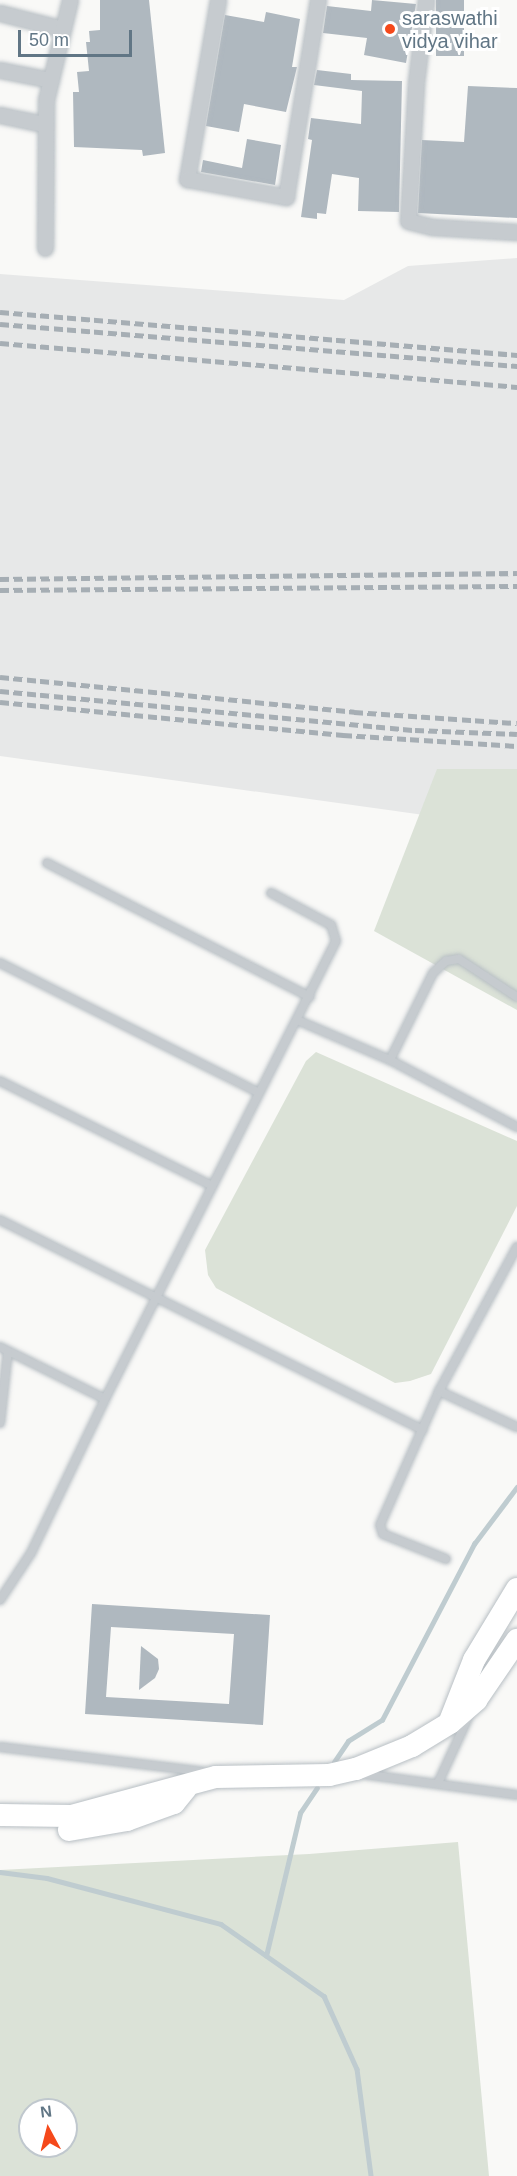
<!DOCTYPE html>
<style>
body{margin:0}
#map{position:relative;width:517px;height:2176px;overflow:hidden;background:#f9f9f7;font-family:Helvetica,sans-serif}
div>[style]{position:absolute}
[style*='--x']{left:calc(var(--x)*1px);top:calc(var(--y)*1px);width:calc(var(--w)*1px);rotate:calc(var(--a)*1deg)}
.built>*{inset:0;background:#e7e8e8}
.green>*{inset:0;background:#dbe2d7}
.stream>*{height:4.5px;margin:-2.25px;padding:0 2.25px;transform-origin:2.25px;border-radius:2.25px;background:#bfccd0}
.building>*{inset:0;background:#afb8bf;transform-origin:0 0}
.roads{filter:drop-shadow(0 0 2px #b8bfc4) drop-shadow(0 0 2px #b8bfc4)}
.lane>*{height:8px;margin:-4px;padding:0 4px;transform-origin:4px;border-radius:4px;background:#c6cbcf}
.street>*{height:15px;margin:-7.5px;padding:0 7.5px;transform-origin:7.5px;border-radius:7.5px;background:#c6cbcf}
.secondary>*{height:22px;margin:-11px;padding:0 11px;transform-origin:11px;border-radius:11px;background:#fff}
.rail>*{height:4.5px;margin-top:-2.25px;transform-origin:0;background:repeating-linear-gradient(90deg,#a6aeb4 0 9px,transparent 0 13.5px)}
.dots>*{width:16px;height:16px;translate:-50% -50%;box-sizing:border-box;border:3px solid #fff;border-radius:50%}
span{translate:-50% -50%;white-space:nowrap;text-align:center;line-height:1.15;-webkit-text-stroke:6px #fff;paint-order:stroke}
.poi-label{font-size:20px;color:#617685}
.left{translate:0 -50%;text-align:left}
.north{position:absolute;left:18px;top:2098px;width:60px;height:60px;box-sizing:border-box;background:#fff;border:2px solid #c0c8ce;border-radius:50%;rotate:353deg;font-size:16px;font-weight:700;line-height:24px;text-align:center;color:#617685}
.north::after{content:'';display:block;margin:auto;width:21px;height:27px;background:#f5491b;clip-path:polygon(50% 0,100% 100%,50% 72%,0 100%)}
.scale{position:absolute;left:18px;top:30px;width:114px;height:27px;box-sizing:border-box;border:3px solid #617685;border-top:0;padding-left:8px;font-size:18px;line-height:21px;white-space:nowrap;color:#617685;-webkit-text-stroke:4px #fff;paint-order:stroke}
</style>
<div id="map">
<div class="built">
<div style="clip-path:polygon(517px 258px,517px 828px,0 756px,0 274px,344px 300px,408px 266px)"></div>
</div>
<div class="green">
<div style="clip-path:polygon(437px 769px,517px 769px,517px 1010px,374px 931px)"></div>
<div style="clip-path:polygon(316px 1052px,517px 1141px,517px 1206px,431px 1374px,410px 1381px,395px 1383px,216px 1288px,208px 1275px,205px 1250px,306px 1061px)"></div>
<div style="clip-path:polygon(evenodd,458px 1842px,489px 2176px,0 2176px,0 1870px,309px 1854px,458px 1842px,30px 2110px,66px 2110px,66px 2146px,30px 2146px,30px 2110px)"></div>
</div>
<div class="stream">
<div style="--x:334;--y:1762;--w:25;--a:-56"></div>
<div style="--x:348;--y:1741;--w:40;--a:-32"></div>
<div style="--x:382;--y:1720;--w:199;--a:-62.4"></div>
<div style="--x:474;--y:1544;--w:71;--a:-53"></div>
<div style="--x:0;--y:1872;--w:47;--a:7.3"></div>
<div style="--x:47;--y:1878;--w:180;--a:14.8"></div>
<div style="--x:221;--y:1924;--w:126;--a:35"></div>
<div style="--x:324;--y:1996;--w:80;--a:65.7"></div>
<div style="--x:357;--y:2069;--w:108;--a:82.5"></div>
<div style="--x:266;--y:1956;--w:147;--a:-76.6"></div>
<div style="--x:300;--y:1813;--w:30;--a:-56"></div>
</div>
<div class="building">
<div style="clip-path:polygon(100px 0,149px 0,165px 153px,143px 156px,142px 150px,74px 147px,73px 92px,79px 92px,77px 72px,89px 71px,86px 42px,90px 42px,89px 31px,100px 30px)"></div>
<div style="clip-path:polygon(372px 0,416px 4px,406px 63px,364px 55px,367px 38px,323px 33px,327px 6px,371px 11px)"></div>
<div style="left:436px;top:0;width:28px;height:56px"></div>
<div style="clip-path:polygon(266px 12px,300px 19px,292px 67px,297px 67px,286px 112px,244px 104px,239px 132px,206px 126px,225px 15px,264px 22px)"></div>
<div style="clip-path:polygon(317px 70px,351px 74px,351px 80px,402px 81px,399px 212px,358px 211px,359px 178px,332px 174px,326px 214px,317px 213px,317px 219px,301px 217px,312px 140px,308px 139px,311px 118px,361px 124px,362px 91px,314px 85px)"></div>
<div style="clip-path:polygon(468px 86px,517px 88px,517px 218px,418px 213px,422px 140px,464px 142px)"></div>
<div style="clip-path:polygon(247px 139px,281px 145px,275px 185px,201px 172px,203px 160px,242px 168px)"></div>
<div style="clip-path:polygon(evenodd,92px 1604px,270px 1615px,263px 1725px,85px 1714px,92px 1604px,111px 1627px,234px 1634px,229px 1704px,106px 1697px,111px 1627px)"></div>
<div style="clip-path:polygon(141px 1646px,158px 1659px,159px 1669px,155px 1678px,139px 1690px)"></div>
</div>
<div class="roads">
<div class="lane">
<div style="--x:47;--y:863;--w:295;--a:27"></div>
<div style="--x:0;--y:963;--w:288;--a:26.6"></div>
<div style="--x:297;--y:1020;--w:101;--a:23.3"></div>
<div style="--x:390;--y:1060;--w:144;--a:27.8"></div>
<div style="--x:390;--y:1060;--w:97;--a:-63.7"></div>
<div style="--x:433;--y:973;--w:18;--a:-43"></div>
<div style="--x:446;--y:961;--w:13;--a:-9"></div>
<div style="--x:459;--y:959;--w:69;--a:33.2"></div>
<div style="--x:0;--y:1081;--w:237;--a:26.3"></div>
<div style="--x:0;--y:1220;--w:472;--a:26.4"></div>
<div style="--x:0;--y:1347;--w:117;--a:26.3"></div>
<div style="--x:105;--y:1399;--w:513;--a:-63.24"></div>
<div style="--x:336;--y:941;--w:17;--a:-107"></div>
<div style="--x:331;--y:925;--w:68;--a:-151.9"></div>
<div style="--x:439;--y:1391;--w:86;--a:24.8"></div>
<div style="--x:0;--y:1423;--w:72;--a:-83.7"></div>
<div style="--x:446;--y:1559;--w:68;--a:-158.4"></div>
<div style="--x:383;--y:1534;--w:9;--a:-108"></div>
<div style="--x:380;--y:1525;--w:146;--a:-66.2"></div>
<div style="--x:439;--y:1391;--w:164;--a:-61.6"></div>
<div style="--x:0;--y:1600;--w:56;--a:-56.6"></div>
<div style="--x:31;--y:1553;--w:171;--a:-64.3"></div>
<div style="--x:0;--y:1747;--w:209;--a:6.9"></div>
<div style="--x:362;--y:1774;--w:156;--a:7.7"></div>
<div style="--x:438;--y:1783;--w:74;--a:-65.2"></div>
</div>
<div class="street">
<div style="--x:218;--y:0;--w:182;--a:99.8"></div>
<div style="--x:187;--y:179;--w:101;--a:10.3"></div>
<div style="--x:286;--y:197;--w:200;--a:-80.8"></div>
<div style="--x:426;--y:0;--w:84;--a:96.9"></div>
<div style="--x:416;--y:83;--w:138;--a:93.3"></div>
<div style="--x:408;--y:221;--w:25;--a:14"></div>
<div style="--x:432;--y:227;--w:85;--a:3.4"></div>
<div style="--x:0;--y:13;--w:65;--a:14.3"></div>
<div style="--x:0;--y:70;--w:52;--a:11.1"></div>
<div style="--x:0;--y:115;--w:45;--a:11.6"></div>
<div style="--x:45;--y:248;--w:148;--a:-89.6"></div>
<div style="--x:46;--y:100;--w:103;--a:-76.5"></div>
</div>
<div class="secondary">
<div style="--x:450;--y:1721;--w:66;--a:-68.5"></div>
<div style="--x:474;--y:1660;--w:83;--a:-58.8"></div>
<div style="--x:0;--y:1815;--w:71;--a:0.8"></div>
<div style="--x:71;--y:1816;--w:150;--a:-15.1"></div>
<div style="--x:216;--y:1777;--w:113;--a:-1"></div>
<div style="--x:329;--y:1775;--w:28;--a:-13"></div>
<div style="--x:356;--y:1769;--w:61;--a:-22.3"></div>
<div style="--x:412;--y:1746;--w:44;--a:-31.2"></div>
<div style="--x:450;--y:1723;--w:35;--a:-41"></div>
<div style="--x:476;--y:1700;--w:73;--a:-55.7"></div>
<div style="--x:69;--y:1830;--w:59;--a:-9.8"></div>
<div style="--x:127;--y:1820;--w:50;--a:-19.9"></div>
<div style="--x:174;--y:1803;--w:19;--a:-51"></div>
</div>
</div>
<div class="rail">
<div style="--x:0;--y:312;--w:519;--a:4.75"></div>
<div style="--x:0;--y:324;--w:519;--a:4.64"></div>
<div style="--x:0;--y:343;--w:519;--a:4.86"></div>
<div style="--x:0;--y:579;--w:517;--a:-0.66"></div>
<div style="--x:0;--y:590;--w:517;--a:-0.44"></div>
<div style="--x:0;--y:677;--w:356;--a:5.6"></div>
<div style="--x:354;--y:712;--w:163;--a:3.9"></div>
<div style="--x:0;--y:691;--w:417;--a:5.4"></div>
<div style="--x:415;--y:730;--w:102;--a:2.2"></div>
<div style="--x:0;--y:702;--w:345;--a:5.5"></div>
<div style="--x:343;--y:735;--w:174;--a:3.6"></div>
</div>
<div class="dots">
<div style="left:390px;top:29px;background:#f5491b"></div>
</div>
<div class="poi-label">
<span class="left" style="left:402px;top:30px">saraswathi<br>vidya vihar</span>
</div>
<div class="north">N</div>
<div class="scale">50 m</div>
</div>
